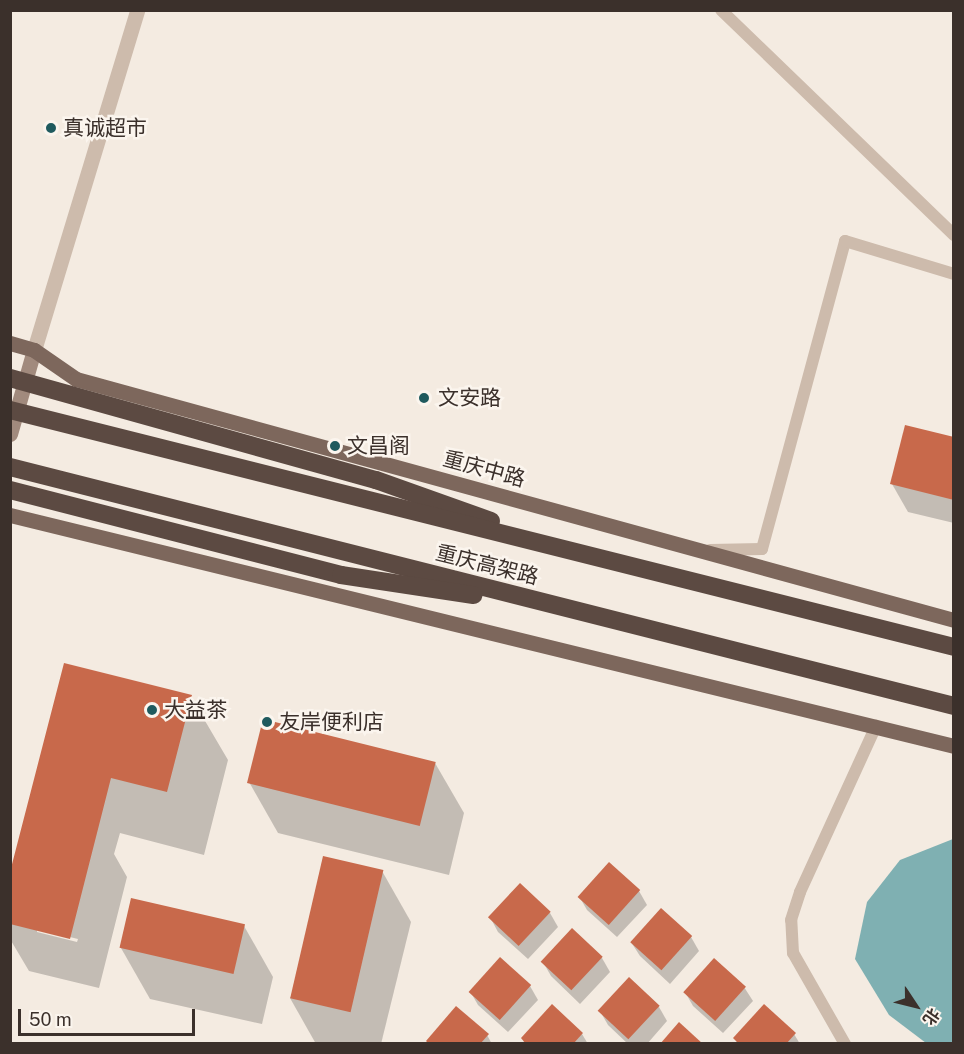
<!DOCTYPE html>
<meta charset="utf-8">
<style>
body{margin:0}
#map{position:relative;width:964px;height:1054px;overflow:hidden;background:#f4ebe1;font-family:"Public Sans","Noto Sans SC",sans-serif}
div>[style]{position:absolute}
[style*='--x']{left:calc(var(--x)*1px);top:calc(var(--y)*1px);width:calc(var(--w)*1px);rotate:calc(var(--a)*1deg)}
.water>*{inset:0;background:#7fb0b2}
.shadow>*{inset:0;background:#0003}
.building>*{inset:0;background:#c8694b;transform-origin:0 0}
.lane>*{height:12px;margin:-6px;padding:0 6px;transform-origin:6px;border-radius:6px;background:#cdbbac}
.street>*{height:15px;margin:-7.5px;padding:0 7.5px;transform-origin:7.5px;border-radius:7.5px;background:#cdbbac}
.secondary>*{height:15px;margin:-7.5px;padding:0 7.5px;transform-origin:7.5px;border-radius:7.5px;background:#a18a7d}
.primary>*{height:15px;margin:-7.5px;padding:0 7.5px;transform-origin:7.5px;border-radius:7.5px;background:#7d675c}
.highway>*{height:18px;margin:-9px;padding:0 9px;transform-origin:9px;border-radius:9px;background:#5c4a42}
.dots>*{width:16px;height:16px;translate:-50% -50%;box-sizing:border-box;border:3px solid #fbf5ee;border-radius:50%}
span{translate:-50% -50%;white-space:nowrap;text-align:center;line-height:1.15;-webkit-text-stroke:5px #fbf5ee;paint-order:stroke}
.poi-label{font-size:21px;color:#3b302b}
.left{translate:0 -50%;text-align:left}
.street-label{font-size:21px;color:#3b302b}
.frame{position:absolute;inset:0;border:12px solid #3b302b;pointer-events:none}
.north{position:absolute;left:886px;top:976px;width:60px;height:60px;-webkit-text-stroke:4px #fbf5ee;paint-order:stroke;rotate:125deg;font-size:16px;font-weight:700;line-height:24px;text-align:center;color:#3b302b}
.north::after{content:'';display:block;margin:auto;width:21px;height:27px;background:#3b302b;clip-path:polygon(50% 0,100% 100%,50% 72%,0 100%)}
.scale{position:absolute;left:18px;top:1009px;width:177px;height:27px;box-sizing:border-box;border:3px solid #3b302b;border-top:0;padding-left:8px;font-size:18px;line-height:21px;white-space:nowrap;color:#3b302b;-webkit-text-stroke:4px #fbf5ee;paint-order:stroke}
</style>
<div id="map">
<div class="water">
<div style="clip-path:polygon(953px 839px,953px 1043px,926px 1043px,889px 1015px,855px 959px,867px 902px,900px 860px)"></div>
</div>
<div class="shadow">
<div style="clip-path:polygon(954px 438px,954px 523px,908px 512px,892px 484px)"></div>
<div style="clip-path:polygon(evenodd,191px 697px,228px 760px,204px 855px,120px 833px,114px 854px,127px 877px,99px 988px,29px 971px,10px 939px,10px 878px,191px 697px,37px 929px,78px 939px,77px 942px,37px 932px,37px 929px)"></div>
<div style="clip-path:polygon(435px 763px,464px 813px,449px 875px,278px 833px,249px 782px)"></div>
<div style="clip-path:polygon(382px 871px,411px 922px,381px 1044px,316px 1044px,290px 998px)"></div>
<div style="clip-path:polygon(639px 891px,647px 905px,617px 937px,587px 910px,579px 896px)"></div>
<div style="clip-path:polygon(661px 910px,691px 937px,699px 951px,670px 984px,640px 956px,631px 942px)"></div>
<div style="clip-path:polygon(550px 913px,558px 927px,528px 959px,498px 932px,490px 917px)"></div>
<div style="clip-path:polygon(244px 926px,273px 977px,262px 1024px,150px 999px,121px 948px)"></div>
<div style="clip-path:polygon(602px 958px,610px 972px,580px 1004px,551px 976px,543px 962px)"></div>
<div style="clip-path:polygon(530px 986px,538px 1000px,508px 1032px,478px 1005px,470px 991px)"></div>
<div style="clip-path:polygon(744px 987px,753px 1001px,723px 1033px,693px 1006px,685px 992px)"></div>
<div style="clip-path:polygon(659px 1007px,667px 1021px,647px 1044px,628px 1044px,608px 1025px,600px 1011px)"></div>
<div style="clip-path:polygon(582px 1034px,588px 1044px,525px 1044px,522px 1038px)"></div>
<div style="clip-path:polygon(794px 1034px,800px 1044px,738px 1044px,735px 1039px)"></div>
<div style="clip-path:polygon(487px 1035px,492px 1044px,429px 1044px)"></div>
</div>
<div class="building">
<div style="clip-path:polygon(905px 425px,954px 437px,954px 500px,890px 484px)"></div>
<div style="clip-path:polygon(64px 663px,192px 695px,167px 792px,111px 778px,70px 939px,10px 924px,10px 872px)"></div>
<div style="left:263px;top:719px;width:178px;height:66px;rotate:14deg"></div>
<div style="left:323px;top:856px;width:62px;height:146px;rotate:13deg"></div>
<div style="left:609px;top:862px;width:42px;height:47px;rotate:42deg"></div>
<div style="left:520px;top:883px;width:42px;height:47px;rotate:43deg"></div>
<div style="left:131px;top:898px;width:117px;height:51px;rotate:13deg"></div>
<div style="left:661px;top:908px;width:42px;height:46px;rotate:42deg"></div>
<div style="left:572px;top:928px;width:42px;height:46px;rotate:43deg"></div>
<div style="left:500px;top:957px;width:42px;height:47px;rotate:42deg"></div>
<div style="left:714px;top:958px;width:43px;height:46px;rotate:42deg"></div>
<div style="left:629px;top:977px;width:42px;height:46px;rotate:43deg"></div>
<div style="clip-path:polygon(552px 1004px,583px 1033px,573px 1044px,526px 1044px,521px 1038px)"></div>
<div style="clip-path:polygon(764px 1004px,796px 1033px,786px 1044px,739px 1044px,733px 1038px)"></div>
<div style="clip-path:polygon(456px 1006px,489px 1034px,480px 1044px,429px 1044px,426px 1041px)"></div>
<div style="clip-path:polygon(679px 1022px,703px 1044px,660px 1044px)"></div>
</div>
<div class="lane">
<div style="--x:721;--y:10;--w:324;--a:44"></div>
<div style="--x:710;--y:550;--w:52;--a:-1.1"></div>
<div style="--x:762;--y:549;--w:319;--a:-74.9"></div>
<div style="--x:845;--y:241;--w:114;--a:16.8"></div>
<div style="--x:845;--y:1044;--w:105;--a:-119.7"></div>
<div style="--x:793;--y:953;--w:33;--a:-93"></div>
<div style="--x:791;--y:920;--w:29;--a:-72"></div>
<div style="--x:800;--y:892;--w:183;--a:-65.4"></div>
</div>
<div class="street">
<div style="--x:34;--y:350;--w:355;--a:-73.1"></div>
</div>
<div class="secondary">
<div style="--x:10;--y:434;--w:87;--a:-74.1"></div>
</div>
<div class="primary">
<div style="--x:10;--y:343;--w:25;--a:16"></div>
<div style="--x:34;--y:350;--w:51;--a:34.6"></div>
<div style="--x:76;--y:379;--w:910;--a:15.35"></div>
<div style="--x:10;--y:515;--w:972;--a:13.75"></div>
</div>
<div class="highway">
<div style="--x:10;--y:378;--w:380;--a:15.6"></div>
<div style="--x:376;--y:480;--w:122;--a:19.6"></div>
<div style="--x:10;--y:410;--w:973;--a:14.09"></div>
<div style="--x:10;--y:467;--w:974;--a:14.21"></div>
<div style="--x:10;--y:490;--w:342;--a:14.4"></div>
<div style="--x:341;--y:575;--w:134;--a:8.6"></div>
</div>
<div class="dots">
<div style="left:51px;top:128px;background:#1f5a5e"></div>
<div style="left:424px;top:398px;background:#1f5a5e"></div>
<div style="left:335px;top:446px;background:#1f5a5e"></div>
<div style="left:152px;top:710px;background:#1f5a5e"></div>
<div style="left:267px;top:722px;background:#1f5a5e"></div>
</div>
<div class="poi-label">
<span class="left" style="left:63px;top:128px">真诚超市</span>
<span class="left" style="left:438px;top:398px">文安路</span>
<span class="left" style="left:347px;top:446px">文昌阁</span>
<span class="left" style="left:164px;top:710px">大益茶</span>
<span class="left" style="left:279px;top:722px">友岸便利店</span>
</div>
<div class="street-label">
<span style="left:484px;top:469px;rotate:15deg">重庆中路</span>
<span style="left:487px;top:565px;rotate:14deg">重庆高架路</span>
</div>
<div class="frame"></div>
<div class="north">北</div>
<div class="scale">50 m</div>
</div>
